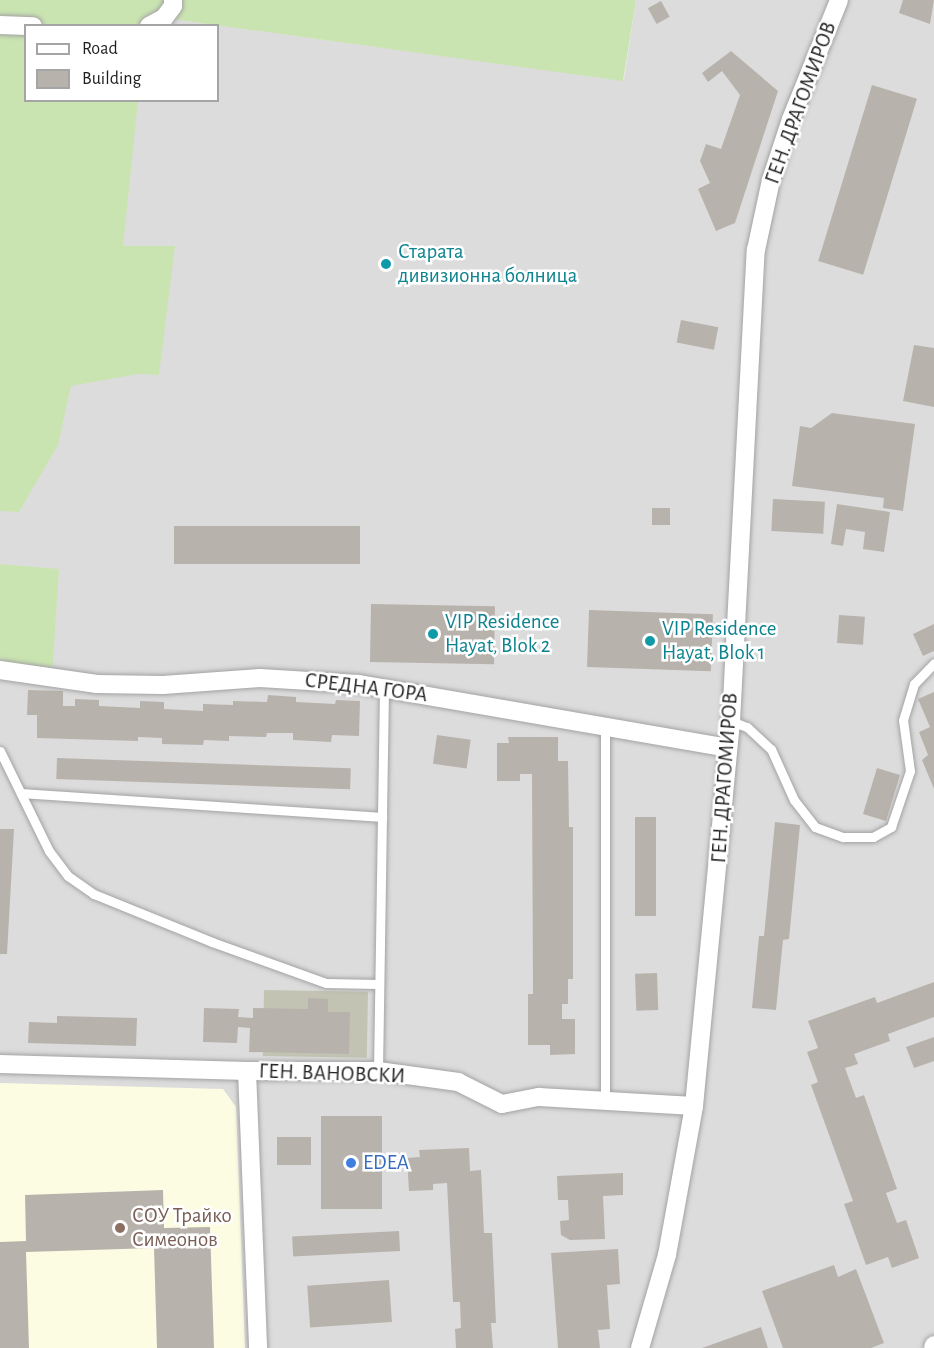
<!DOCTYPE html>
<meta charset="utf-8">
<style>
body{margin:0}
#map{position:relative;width:934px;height:1348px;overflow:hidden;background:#efece7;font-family:"Alegreya Sans",sans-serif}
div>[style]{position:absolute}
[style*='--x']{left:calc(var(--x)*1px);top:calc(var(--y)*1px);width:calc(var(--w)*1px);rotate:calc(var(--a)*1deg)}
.residential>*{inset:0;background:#dddcdc}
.education>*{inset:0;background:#fcfce3}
.construction>*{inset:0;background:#c3c3b3;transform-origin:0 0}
.grass>*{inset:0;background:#cae4b1}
.building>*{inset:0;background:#b8b2ac;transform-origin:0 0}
.roads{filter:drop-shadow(0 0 2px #a3a3a3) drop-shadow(0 0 2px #a3a3a3)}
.service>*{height:9px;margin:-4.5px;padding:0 4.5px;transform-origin:4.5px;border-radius:4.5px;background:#fff}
.minor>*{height:18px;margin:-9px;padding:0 9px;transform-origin:9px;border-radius:9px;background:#fff}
.dots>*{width:16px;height:16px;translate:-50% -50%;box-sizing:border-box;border:3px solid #fff;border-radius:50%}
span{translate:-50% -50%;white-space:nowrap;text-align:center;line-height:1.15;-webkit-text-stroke:5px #fff;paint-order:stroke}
.street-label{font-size:21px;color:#1f1f1f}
.culture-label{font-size:21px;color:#0d838f}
.left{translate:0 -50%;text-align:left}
.shop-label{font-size:21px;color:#366cbe}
.education-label{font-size:21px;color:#785e54}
.legend{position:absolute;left:24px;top:24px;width:195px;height:78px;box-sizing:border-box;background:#fff;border:2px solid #a5a5a5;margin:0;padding:8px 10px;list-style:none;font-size:18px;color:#1f1f1f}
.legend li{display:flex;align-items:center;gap:12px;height:30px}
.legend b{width:30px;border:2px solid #a5a5a5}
</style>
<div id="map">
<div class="residential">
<div style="clip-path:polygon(636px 0,934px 0,934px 1348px,0 1348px,0 25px,26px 26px,26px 100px,218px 100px,218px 26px,149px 25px,164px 18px,624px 80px)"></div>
</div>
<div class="education">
<div style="clip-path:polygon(0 1083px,223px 1089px,236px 1107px,245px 1348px,0 1348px)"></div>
</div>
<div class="construction">
<div style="left:264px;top:990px;width:104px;height:66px;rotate:1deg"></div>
</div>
<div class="grass">
<div style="clip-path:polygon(0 0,636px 0,623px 81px,164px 18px,147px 25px,26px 26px,26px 100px,138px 101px,123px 246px,175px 246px,159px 375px,138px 374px,71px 386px,58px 445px,19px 512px,0 511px)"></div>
<div style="clip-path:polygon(0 564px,59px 569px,52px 677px,0 663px)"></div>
</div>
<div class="building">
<div style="clip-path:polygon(903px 0,934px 0,930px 24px,899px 13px)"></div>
<div style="left:661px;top:1px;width:18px;height:15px;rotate:61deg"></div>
<div style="clip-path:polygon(731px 51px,778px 91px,735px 223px,716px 231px,698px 189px,710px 183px,700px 161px,706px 144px,721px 149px,740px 95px,722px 71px,708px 82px,702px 73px)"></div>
<div style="left:872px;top:85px;width:47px;height:184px;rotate:17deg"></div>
<div style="left:681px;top:320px;width:38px;height:23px;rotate:11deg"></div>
<div style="clip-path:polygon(914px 345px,934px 348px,934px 407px,903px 401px)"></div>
<div style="clip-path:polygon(832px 413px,915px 424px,903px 511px,883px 508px,884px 498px,792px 486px,800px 426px,811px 428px)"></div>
<div style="left:773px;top:499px;width:52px;height:32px;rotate:3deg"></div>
<div style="clip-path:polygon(837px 504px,890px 512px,884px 552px,863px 549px,865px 532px,846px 529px,843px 546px,831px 544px)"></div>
<div style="left:652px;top:508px;width:18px;height:17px"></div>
<div style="left:360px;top:526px;width:38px;height:186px;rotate:90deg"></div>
<div style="left:371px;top:604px;width:124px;height:58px;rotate:1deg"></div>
<div style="left:589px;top:610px;width:124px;height:57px;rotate:2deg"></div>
<div style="left:839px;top:615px;width:26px;height:28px;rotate:4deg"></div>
<div style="clip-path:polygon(934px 624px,934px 651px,923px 656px,913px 634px)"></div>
<div style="clip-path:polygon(28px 690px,63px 691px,63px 706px,75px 706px,75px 699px,99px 700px,99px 706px,140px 708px,140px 701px,164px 702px,164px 709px,203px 711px,203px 704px,233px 705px,233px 701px,267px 702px,268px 695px,296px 697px,296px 702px,335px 704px,336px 700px,360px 701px,359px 736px,332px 735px,331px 742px,293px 740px,293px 733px,267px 733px,266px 737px,229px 736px,229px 741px,204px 740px,203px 745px,162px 744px,162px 738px,138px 737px,138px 741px,37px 738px,37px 715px,27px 715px)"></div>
<div style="clip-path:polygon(934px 692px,934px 789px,922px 760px,928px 755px,919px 732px,930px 727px,918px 699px)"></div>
<div style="left:437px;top:735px;width:34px;height:29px;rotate:8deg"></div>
<div style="clip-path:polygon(508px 737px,558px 737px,558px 761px,568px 761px,569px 827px,573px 827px,573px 979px,568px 979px,568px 1004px,562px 1004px,562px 1019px,575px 1019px,575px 1054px,550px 1055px,550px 1045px,528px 1045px,528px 994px,533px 994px,532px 774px,520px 774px,520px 781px,497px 781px,497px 743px,509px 743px)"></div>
<div style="left:57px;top:758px;width:294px;height:21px;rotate:2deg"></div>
<div style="left:877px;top:768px;width:24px;height:48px;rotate:17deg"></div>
<div style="left:656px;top:817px;width:99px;height:21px;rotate:90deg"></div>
<div style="clip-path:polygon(775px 822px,800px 825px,789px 939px,783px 940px,776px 1010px,752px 1008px,759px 936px,764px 936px)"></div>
<div style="clip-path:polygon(0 829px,14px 829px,7px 954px,0 954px)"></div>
<div style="left:657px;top:973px;width:37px;height:22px;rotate:88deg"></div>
<div style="clip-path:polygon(934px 982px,934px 1017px,888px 1034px,890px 1041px,854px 1054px,858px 1064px,845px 1068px,856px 1098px,864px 1095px,897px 1189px,886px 1193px,897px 1223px,906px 1220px,919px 1258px,892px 1268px,888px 1257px,866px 1265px,844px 1204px,853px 1201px,811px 1085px,818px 1082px,807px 1052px,818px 1048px,808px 1021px,875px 997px,877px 1003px)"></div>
<div style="clip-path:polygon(308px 998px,328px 999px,328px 1012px,350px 1012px,349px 1054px,249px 1052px,250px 1028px,238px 1027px,237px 1043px,203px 1042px,204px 1008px,239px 1009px,238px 1017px,253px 1018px,253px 1008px,308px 1009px)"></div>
<div style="clip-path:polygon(57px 1016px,137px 1018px,136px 1046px,28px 1043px,29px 1022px,57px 1023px)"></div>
<div style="clip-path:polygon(934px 1037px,934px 1061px,914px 1068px,906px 1047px)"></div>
<div style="left:321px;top:1116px;width:61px;height:93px"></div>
<div style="left:277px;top:1137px;width:34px;height:28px"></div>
<div style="clip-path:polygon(469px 1148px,470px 1171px,481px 1170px,484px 1233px,492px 1233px,496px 1323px,491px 1323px,493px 1348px,456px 1348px,455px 1329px,461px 1328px,460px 1302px,453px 1302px,447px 1183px,433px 1184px,433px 1190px,409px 1191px,407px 1158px,420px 1157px,419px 1150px)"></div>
<div style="clip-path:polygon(623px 1173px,623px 1195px,603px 1196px,605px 1239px,570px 1240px,561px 1235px,560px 1221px,569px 1220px,568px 1200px,558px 1200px,557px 1176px)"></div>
<div style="clip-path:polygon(163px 1190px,164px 1228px,210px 1227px,214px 1348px,157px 1348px,154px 1248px,26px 1252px,29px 1348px,0 1348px,0 1242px,26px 1241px,25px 1195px)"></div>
<div style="left:399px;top:1231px;width:20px;height:107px;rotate:87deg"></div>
<div style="clip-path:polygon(618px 1249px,620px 1284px,607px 1285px,610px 1329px,598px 1330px,600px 1348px,558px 1348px,551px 1253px)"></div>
<div style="clip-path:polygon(834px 1265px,838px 1277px,856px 1269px,884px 1343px,871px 1348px,783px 1348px,762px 1291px)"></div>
<div style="left:389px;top:1280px;width:42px;height:82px;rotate:86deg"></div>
<div style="clip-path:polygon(761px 1327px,768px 1348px,702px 1348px)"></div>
</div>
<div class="roads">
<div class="service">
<div style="--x:731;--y:721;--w:17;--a:21"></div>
<div style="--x:747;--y:727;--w:33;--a:43"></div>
<div style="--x:771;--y:749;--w:56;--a:65.7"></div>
<div style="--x:794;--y:800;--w:34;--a:52"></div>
<div style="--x:815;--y:827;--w:30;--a:20"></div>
<div style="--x:843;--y:837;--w:30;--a:0"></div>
<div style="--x:873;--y:837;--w:21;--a:-29"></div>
<div style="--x:891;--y:827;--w:59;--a:-71.3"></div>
<div style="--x:910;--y:771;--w:51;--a:-97.8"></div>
<div style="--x:903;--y:720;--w:38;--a:-73"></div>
<div style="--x:914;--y:684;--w:29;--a:-46"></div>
<div style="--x:0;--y:751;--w:111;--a:63.9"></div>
<div style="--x:49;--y:851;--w:31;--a:53"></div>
<div style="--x:68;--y:876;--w:32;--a:35"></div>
<div style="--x:94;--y:894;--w:127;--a:22.1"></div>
<div style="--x:212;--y:942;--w:121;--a:19.8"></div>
<div style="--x:326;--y:983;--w:52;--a:1.1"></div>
<div style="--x:21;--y:793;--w:362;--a:3.8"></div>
<div style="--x:378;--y:1071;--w:384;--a:-89.1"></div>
<div style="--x:605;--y:1101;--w:375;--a:-90"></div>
</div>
<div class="minor">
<div style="--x:0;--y:25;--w:33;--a:2"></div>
<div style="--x:149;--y:26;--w:17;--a:-28"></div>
<div style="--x:164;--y:18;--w:15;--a:-53"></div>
<div style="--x:173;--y:6;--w:6;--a:-90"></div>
<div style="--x:0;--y:670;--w:98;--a:8.2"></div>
<div style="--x:97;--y:684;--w:66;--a:0.9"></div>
<div style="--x:163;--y:685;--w:97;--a:-4.1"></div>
<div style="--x:260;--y:678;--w:98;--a:3.5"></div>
<div style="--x:358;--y:684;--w:375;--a:9.8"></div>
<div style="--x:0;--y:1064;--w:247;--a:1.6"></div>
<div style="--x:247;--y:1071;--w:131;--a:0"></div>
<div style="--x:378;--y:1071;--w:81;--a:7.8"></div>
<div style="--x:458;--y:1082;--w:49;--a:26.6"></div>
<div style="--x:502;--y:1104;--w:38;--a:-11"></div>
<div style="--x:539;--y:1097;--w:155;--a:3.3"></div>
<div style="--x:247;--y:1071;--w:277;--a:87.7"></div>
<div style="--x:640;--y:1348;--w:97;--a:-73.8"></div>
<div style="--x:667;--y:1255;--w:151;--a:-79.7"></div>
<div style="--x:694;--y:1106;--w:387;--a:-84.5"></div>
<div style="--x:731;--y:721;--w:472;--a:-87"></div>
<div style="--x:756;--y:250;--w:72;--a:-77.9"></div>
<div style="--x:771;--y:180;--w:64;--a:-71.8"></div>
<div style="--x:791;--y:119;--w:128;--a:-68"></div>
<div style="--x:933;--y:1348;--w:3;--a:-72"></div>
</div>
</div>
<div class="dots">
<div style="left:386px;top:264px;background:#0f9aa8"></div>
<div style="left:433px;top:634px;background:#0f9aa8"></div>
<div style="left:650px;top:641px;background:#0f9aa8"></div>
<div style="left:351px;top:1163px;background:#3f7fe0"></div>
<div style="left:120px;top:1228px;background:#8d6e63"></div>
</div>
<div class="street-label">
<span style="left:801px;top:103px;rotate:-70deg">ГЕН. ДРАГОМИРОВ</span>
<span style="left:366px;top:688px;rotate:7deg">СРЕДНА ГОРА</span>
<span style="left:725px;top:778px;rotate:-86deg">ГЕН. ДРАГОМИРОВ</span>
<span style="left:332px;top:1074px;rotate:2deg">ГЕН. ВАНОВСКИ</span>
</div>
<div class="culture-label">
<span class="left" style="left:398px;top:264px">Старата<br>дивизионна болница</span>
<span class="left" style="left:445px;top:634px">VIP Residence<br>Hayat, Blok 2</span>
<span class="left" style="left:662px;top:641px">VIP Residence<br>Hayat, Blok 1</span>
</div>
<div class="shop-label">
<span class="left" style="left:363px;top:1163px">EDEA</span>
</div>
<div class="education-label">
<span class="left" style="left:132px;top:1228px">СОУ Трайко<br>Симеонов</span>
</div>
<ul class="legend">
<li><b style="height:8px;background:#fff"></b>Road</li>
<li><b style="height:16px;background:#b8b2ac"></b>Building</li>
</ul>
</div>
